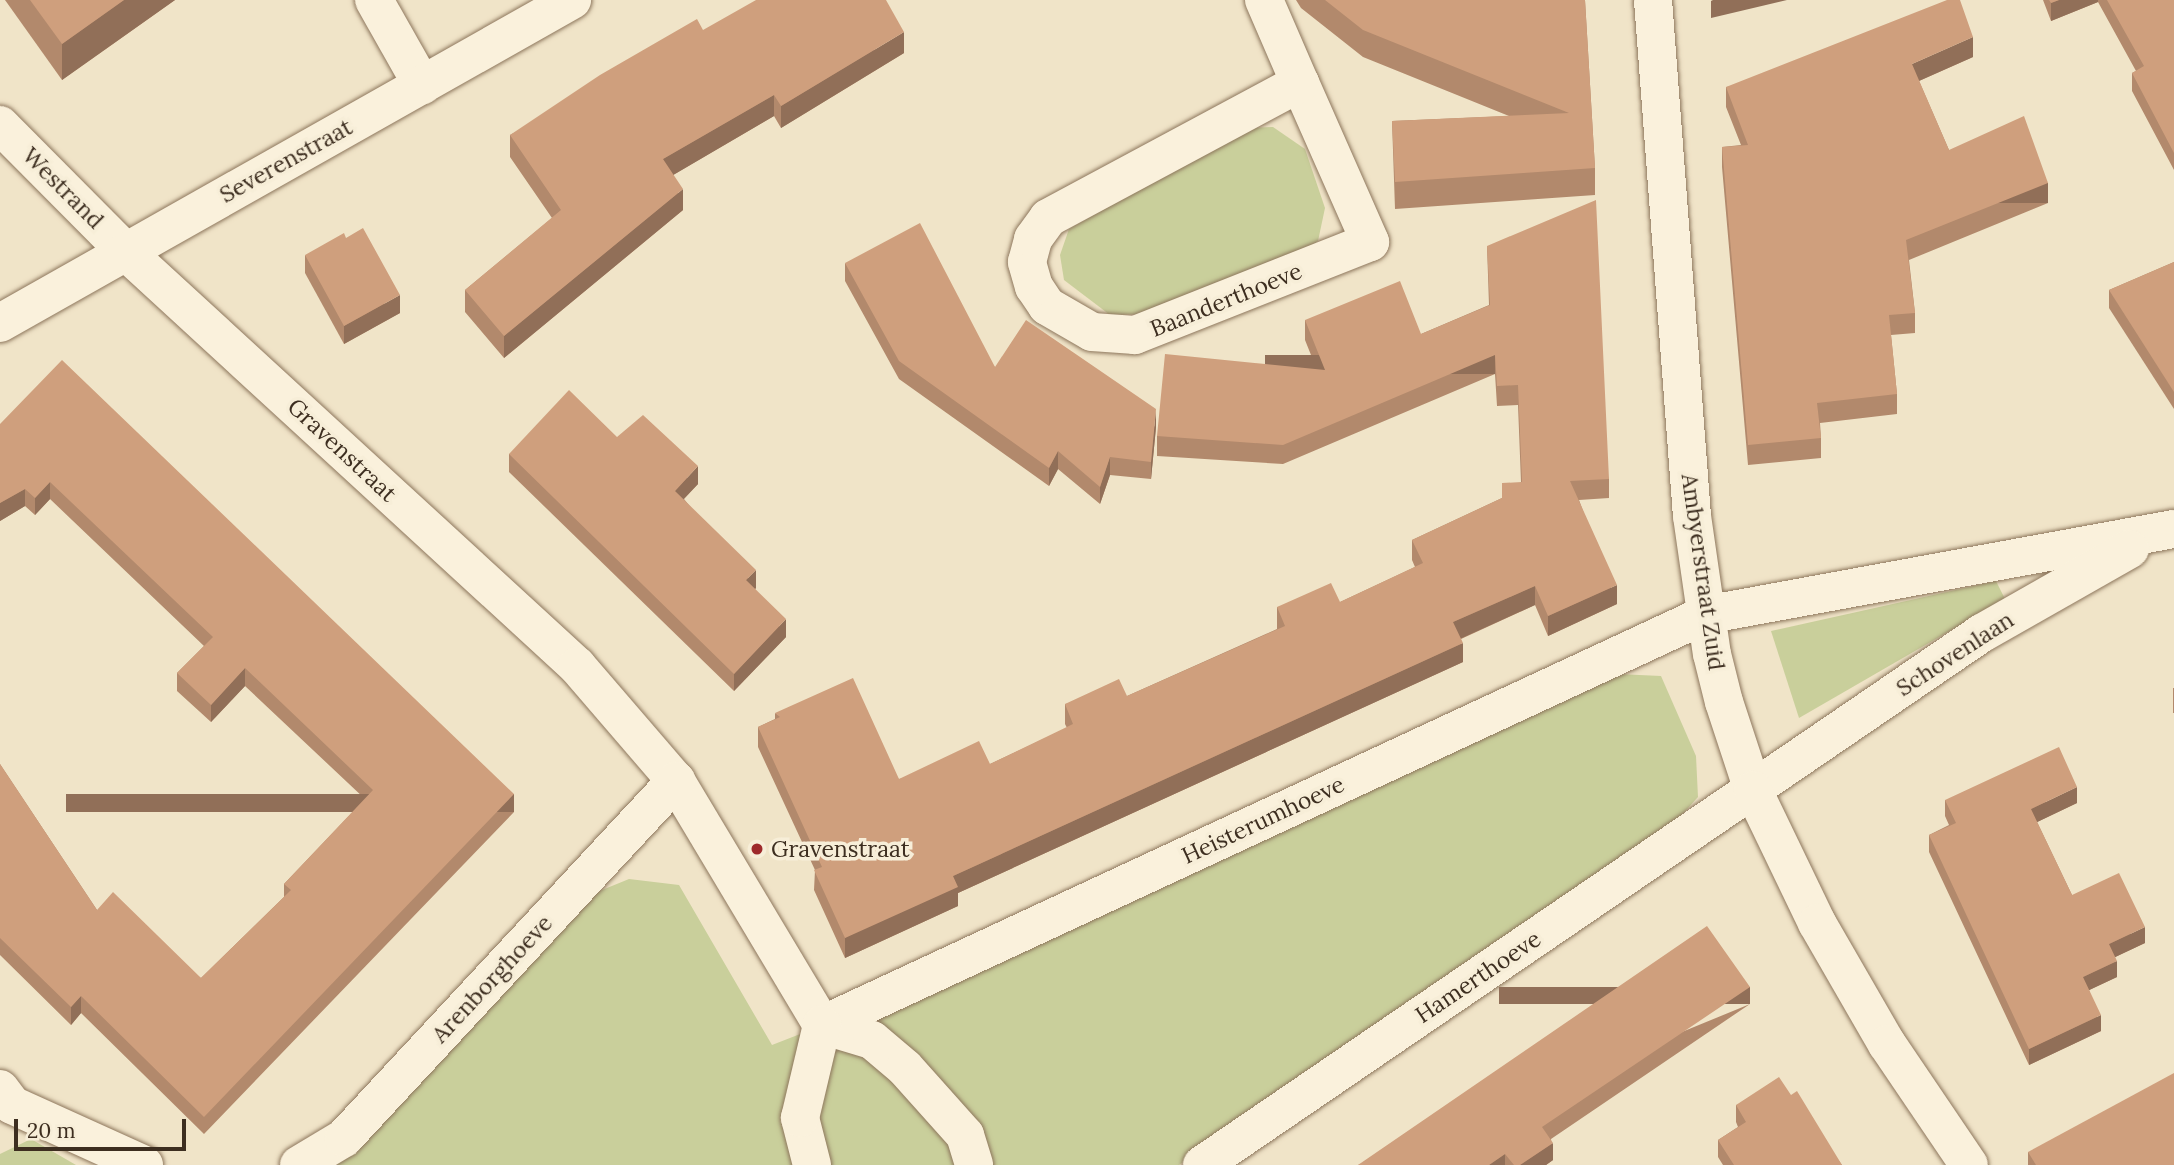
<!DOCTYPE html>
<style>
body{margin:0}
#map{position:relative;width:2174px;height:1165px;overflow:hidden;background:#f0e4c8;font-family:Lora,serif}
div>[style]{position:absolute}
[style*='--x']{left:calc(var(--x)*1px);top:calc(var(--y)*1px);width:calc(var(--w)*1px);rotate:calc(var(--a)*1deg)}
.green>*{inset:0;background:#c9cf9b}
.roads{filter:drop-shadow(0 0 2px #8d765c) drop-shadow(0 0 2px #8d765c)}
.street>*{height:38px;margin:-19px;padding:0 19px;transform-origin:19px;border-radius:19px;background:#faf1dc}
.secondary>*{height:38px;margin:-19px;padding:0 19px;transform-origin:19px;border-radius:19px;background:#faf1dc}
.wall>*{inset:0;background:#b2896c;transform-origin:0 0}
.shaded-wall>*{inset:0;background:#916f58;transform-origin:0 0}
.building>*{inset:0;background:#cf9f7d}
.dots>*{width:19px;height:19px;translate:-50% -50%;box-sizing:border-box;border:4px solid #f7eed8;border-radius:50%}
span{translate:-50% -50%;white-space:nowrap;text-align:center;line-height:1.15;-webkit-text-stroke:7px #f7eed8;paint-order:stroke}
.street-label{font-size:23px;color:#3d2e20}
.poi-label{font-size:23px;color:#3d2e20}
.left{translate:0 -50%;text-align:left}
.scale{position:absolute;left:14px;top:1119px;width:172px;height:32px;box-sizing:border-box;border:4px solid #3d2e20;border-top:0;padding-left:9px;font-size:21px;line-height:24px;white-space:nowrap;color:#3d2e20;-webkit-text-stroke:5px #f7eed8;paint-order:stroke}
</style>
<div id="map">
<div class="green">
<div style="clip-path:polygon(1273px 127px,1305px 149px,1325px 208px,1318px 241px,1296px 258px,1140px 314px,1110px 315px,1064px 280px,1060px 255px,1069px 229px,1248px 128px)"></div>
<div style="clip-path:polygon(1996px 581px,2005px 599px,1799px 718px,1771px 631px)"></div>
<div style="clip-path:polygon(1618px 674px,1661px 676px,1696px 756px,1698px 797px,1669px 829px,1179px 1165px,324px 1165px,585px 897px,629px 879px,679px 885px,772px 1045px,1085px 923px)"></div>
<div style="clip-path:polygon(31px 1139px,76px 1165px,0 1165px,0 1154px)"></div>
</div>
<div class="roads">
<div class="street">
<div style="--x:374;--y:0;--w:98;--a:60.5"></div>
<div style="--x:1264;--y:0;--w:90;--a:66.6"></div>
<div style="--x:1300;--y:83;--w:174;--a:66.2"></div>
<div style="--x:1370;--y:242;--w:253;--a:158.4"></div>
<div style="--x:1135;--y:335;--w:43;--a:-176"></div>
<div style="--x:1092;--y:332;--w:52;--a:-150"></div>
<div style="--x:1047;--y:306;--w:23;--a:-124"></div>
<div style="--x:1034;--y:287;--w:26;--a:-106"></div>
<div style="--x:1027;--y:262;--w:24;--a:-75"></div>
<div style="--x:1033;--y:239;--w:26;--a:-54"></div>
<div style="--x:1048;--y:218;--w:286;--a:-28.2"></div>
<div style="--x:0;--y:125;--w:177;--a:45.2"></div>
<div style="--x:125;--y:251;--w:614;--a:42.56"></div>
<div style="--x:577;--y:666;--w:152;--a:49.3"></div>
<div style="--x:676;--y:781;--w:284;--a:59.1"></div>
<div style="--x:822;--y:1025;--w:52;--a:16.7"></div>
<div style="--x:872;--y:1040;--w:43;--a:40.3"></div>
<div style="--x:905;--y:1068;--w:90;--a:48.2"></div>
<div style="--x:965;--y:1135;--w:31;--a:73"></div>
<div style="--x:0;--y:323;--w:657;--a:-29.45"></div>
<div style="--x:822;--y:1025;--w:974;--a:-24.91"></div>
<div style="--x:1705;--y:615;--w:477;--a:-10.4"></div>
<div style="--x:0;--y:1089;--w:20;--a:53"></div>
<div style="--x:12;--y:1105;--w:145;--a:24.4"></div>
<div style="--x:299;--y:1165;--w:52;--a:-31"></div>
<div style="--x:344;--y:1138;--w:488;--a:-47.1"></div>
<div style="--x:812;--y:1165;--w:49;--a:-104.3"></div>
<div style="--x:800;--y:1118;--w:96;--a:-76.7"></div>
<div style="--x:1202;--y:1165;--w:944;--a:-34.3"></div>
<div style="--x:1982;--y:633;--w:170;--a:-29.6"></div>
</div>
<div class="secondary">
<div style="--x:1653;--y:0;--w:517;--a:85.68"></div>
<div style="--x:1692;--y:516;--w:139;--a:81.8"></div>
<div style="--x:1712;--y:654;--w:49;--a:76"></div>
<div style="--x:1724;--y:702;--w:93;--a:71.8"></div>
<div style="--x:1753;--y:790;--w:148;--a:64.3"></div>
<div style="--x:1817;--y:923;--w:140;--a:60"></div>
<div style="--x:1887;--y:1044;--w:146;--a:55.9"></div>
</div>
</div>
<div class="wall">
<div style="clip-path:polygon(5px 0,175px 0,62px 80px)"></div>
<div style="clip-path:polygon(1296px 0,1585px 0,1595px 168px,1595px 195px,1395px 209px,1392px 121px,1509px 116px,1363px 57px,1301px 8px)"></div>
<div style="clip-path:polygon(2043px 0,2174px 0,2174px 170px,2132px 91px,2132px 73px,2136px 71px,2098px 2px,2051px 21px)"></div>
<div style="clip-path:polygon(703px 30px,904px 53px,781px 128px,774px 116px,673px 175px,683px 210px,504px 358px,465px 312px,465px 290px,552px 218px,510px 157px,510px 135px)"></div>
<div style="clip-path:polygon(1973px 57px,1919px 81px,1949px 150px,2048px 203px,1909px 260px,1915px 313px,1915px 333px,1891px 335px,1897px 394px,1897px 414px,1820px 423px,1821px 438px,1821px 458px,1748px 465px,1722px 167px,1722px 147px,1741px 145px,1726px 107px,1726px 87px)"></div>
<div style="clip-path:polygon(1487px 246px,1609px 479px,1609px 498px,1579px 500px,1617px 604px,1548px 636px,1535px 605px,1461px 639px,1463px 662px,958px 893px,958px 906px,845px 958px,814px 890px,815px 870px,758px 747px,758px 727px,775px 719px,775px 713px,899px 779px,990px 764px,1067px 728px,1065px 724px,1065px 704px,1127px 696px,1277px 629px,1277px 607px,1340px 602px,1415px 567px,1412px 560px,1412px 540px,1502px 498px,1521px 482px,1518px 405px,1497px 406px,1495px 374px,1283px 464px,1157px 456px,1157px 436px,1317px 370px,1305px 340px,1305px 320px,1421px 334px,1489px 305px)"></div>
<div style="clip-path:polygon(305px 255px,400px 313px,344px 344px,305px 273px)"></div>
<div style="clip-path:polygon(2174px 262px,2174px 409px,2109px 308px,2109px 290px)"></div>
<div style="clip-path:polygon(845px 263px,995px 367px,1156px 427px,1151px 479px,1110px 475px,1100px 504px,1058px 469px,1049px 486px,899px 379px,845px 281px)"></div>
<div style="clip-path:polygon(0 424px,514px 812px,204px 1134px,81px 1013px,71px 1025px,0 955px,0 764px,97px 910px,201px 978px,284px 897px,284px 884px,365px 799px,245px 686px,211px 722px,177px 691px,177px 673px,204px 646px,50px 499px,35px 515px,25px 506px,0 521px)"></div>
<div style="clip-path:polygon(617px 437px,698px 484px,684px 499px,756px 588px,755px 589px,786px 637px,734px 691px,509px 472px,509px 454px)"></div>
<div style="left:2173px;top:688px;width:1px;height:25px"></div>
<div style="clip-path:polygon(1945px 800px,2077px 803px,2037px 822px,2072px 895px,2145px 943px,2115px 957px,2117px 977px,2089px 990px,2101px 1031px,2029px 1065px,1929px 852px,1929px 835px,1949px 825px,1945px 816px)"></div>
<div style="clip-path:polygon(1750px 1004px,1551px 1139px,1553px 1160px,1546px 1165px,1358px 1165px)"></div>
<div style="clip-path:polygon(1791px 1095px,1842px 1165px,1723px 1165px,1718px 1157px,1718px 1140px,1738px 1127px,1736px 1122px,1736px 1105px)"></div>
<div style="clip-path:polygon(2028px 1152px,2174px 1165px,2028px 1165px)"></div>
</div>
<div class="shaded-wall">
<div style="clip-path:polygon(124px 0,175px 0,62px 80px,62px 44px)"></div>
<div style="clip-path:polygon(1713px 0,1787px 0,1711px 18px,1711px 1px)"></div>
<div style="clip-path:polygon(2059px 0,2098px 0,2098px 2px,2051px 21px,2051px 3px)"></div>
<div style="clip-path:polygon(904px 32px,904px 53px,781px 128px,781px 106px)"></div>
<div style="clip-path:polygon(1973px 37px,1973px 57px,1912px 84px,1912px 64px)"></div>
<div style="clip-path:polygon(774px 95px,774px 116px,663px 181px,663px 159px)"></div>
<div style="left:2048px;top:183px;width:20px;height:153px;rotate:90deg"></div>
<div style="clip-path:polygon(683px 189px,683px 210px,504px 358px,504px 336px)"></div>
<div style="clip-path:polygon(400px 295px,400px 313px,344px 344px,344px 326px)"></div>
<div style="left:1495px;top:355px;width:19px;height:230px;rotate:90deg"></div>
<div style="clip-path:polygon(1156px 409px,1156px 427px,1151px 479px,1151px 462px)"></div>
<div style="clip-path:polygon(1058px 451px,1058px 469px,1049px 486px,1049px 468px)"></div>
<div style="clip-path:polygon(1110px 457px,1110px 475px,1100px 504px,1100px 487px)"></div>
<div style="clip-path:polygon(698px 466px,698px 484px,675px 508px,675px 491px)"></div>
<div style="clip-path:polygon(50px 482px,50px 499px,35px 515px,35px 498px)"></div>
<div style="clip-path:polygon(25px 489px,25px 506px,0 521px,0 503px)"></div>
<div style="clip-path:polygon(756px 570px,756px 588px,746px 598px,746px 580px)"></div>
<div style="clip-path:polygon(1617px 585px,1617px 604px,1548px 636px,1548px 616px)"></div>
<div style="clip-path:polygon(1535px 586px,1535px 605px,1453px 642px,1453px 622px)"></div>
<div style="clip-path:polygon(786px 619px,786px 637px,734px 691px,734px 674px)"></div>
<div style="clip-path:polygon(1463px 643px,1463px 662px,958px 893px,958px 906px,845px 958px,845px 938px,953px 876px)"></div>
<div style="clip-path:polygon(245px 668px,245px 686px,211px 722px,211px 705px)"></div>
<div style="clip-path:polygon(2077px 787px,2077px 803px,2031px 825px,2031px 809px)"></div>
<div style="left:514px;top:794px;width:18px;height:448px;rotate:90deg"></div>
<div style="clip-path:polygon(2145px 927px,2145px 943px,2109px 960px,2109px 944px)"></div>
<div style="clip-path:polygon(2117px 961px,2117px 977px,2083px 993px,2083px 977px)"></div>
<div style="left:1750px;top:987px;width:17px;height:251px;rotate:90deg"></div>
<div style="clip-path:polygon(81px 996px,81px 1013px,71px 1025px,71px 1007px)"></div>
<div style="clip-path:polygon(2101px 1015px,2101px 1031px,2029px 1065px,2029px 1049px)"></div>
<div style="clip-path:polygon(1553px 1143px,1553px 1160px,1546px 1165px,1520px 1165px)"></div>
<div style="clip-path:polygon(1505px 1154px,1505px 1165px,1489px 1165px)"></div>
</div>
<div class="building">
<div style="clip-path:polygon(30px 0,124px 0,62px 44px)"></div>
<div style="clip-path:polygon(756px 0,886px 0,904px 32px,781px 106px,774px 95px,663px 159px,683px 189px,504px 336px,465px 290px,561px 210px,510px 135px,600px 75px,697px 19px,703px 30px)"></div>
<div style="clip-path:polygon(1325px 0,1585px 0,1595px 168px,1395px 182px,1392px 121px,1569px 113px,1363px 30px)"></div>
<div style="clip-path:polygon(1947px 0,1960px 0,1973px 37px,1912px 64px,1949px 150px,2024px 116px,2048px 183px,1906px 240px,1915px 313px,1889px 315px,1897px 394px,1817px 403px,1821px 438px,1748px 445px,1722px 147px,1748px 145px,1726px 87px)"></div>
<div style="clip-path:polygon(2049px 0,2059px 0,2051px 3px)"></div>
<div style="clip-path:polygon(2107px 0,2174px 0,2174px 153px,2132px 73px,2144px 66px)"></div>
<div style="clip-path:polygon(1596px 200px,1609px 479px,1570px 481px,1617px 585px,1548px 616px,1535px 586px,1453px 622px,1463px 643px,953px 876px,958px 887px,845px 938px,814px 870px,822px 867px,758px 727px,780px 717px,775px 713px,853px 678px,899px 779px,979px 741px,990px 764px,1073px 724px,1065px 704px,1119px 679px,1127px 696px,1240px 646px,1285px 626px,1277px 607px,1331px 583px,1340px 602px,1423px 563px,1412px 540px,1502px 498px,1502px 483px,1522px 482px,1518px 385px,1497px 386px,1495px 355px,1283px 445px,1157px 436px,1165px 354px,1325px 370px,1305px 320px,1400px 281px,1421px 334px,1490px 305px,1487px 246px)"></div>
<div style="clip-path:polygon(920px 223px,995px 367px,1026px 320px,1156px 409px,1151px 462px,1110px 457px,1100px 487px,1058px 451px,1049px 468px,899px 361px,845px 263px)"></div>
<div style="clip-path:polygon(363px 228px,400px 295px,344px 326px,305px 255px,344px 233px,346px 238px)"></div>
<div style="clip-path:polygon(2174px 262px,2174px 392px,2109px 290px)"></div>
<div style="clip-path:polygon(62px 360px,514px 794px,204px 1117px,81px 996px,71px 1007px,0 938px,0 764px,97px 910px,113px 892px,201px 978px,291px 890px,284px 884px,373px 790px,245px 668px,211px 705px,177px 673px,213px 637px,50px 482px,35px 498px,25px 489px,0 503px,0 424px)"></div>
<div style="clip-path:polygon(569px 390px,617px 437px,643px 415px,698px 466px,675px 491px,756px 570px,746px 580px,786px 619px,734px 674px,509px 454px)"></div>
<div style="clip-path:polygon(2059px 747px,2077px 787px,2031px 809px,2072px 895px,2119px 873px,2145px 927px,2109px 944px,2117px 961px,2083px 977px,2101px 1015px,2029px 1049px,1929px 835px,1956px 823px,1945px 800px)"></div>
<div style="clip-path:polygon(1707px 926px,1750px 987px,1542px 1127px,1553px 1143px,1520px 1165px,1514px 1165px,1505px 1154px,1489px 1165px,1358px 1165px)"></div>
<div style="clip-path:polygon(2174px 1073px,2174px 1165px,2036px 1165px,2028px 1152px)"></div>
<div style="clip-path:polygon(1779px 1077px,1791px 1095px,1797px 1091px,1842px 1165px,1734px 1165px,1718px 1140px,1746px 1122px,1736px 1105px)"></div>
</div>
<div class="dots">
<div style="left:757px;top:849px;background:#9e2a2b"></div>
</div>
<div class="street-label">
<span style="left:286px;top:161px;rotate:-29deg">Severenstraat</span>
<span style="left:63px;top:188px;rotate:45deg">Westrand</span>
<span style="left:1226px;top:300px;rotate:-22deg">Baanderthoeve</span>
<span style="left:342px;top:450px;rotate:43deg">Gravenstraat</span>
<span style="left:1703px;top:572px;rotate:82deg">Ambyerstraat Zuid</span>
<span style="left:1955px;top:654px;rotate:-33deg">Schovenlaan</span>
<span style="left:1263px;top:820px;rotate:-25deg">Heisterumhoeve</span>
<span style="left:1478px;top:977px;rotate:-34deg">Hamerthoeve</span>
<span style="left:492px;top:979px;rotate:-47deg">Arenborghoeve</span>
</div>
<div class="poi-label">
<span class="left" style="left:771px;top:849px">Gravenstraat</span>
</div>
<div class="scale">20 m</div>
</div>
